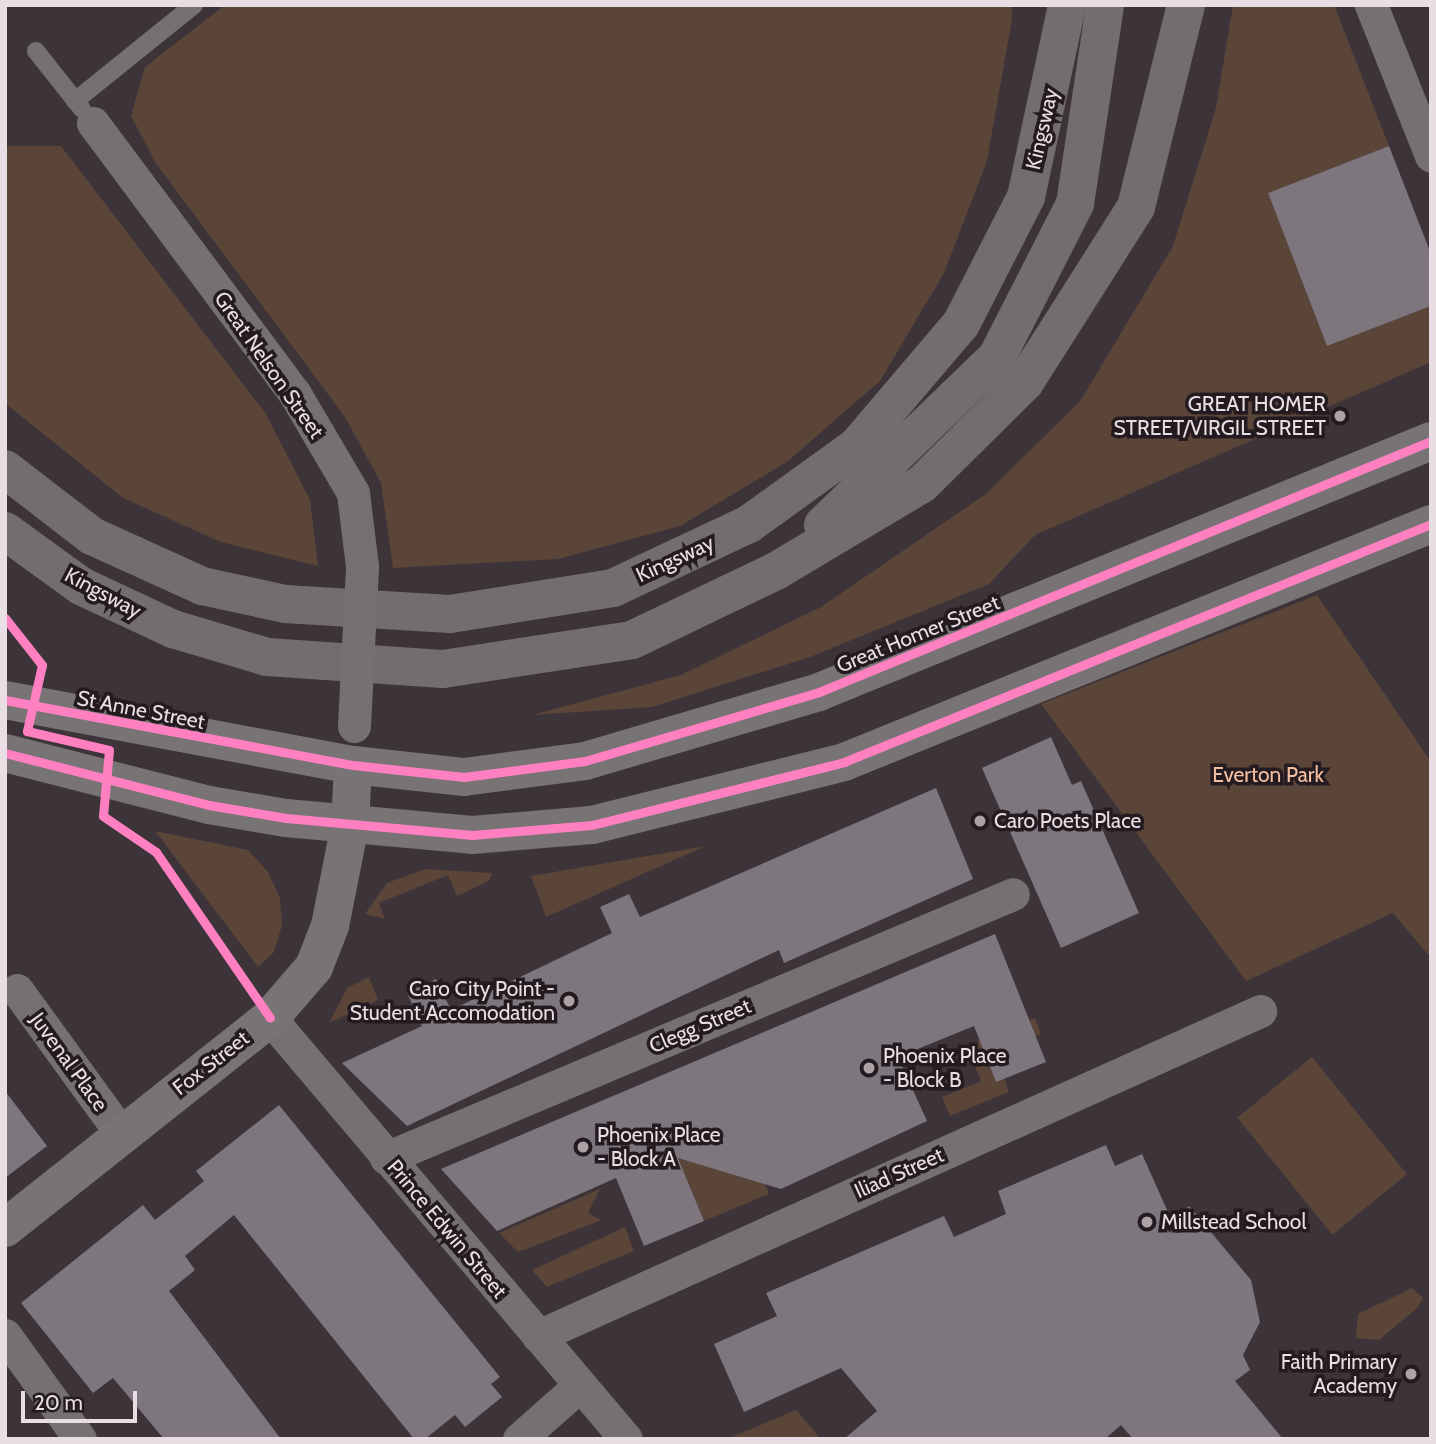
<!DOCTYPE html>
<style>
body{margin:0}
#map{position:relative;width:1436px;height:1444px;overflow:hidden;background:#3d3439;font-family:Cabin,sans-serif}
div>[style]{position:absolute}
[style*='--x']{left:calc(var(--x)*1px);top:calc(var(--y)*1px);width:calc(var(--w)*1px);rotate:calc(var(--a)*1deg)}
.green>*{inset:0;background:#5b4539;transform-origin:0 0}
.building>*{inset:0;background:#7d767d}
.lane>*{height:18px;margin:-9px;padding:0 9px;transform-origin:9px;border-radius:9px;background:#757071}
.street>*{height:33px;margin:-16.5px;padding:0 16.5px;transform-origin:16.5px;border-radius:16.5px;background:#757071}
.secondary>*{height:38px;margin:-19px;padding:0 19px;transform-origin:19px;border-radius:19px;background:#787374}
.highway>*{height:38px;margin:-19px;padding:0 19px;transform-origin:19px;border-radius:19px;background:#746d6f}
.street-bridge>*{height:33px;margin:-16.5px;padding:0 16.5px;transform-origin:16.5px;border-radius:16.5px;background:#757071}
.cycleway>*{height:9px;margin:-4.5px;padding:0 4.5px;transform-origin:4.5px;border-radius:4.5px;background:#ff80c0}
.dots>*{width:19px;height:19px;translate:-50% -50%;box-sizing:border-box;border:4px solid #231b1f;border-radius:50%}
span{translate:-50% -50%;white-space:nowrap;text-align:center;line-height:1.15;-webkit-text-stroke:7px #231b1f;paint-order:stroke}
.street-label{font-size:21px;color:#e9dee3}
.poi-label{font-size:21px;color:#e9dee3}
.right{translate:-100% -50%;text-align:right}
.left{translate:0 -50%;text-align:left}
.park-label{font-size:21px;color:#f4bfa1}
.frame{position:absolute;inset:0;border:7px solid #e9dee3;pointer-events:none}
.scale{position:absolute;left:21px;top:1391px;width:116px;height:32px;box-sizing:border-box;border:4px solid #e9dee3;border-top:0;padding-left:9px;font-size:21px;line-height:24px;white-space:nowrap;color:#e9dee3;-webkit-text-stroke:5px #231b1f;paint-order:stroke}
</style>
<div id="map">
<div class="green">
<div style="clip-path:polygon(225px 5px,1012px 5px,1012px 19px,987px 161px,944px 273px,880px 381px,788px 461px,680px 526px,558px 559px,393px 568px,381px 483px,345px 417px,155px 162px,131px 116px,145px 67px)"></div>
<div style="clip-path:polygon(1233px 5px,1334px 5px,1389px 146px,1268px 193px,1327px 346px,1431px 306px,1431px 362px,1035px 535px,989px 584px,810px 657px,652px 707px,532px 715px,681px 675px,821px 607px,986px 494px,1081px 400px,1173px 246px,1216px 108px)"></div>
<div style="clip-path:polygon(5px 146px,61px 146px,266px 414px,310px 500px,318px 566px,221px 542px,123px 498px,5px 403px)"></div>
<div style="clip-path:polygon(1317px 595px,1431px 762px,1431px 958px,1393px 913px,1246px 981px,1041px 704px)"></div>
<div style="clip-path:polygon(155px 831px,248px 850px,268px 872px,280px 898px,282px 925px,274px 952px,258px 967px)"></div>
<div style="clip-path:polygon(706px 846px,546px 917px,531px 876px)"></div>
<div style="clip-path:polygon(425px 869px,492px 873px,489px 881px,457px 896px,448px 875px,379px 903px,385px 919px,365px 914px,387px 883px)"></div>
<div style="clip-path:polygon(369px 977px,378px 1000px,329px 1023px,347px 988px)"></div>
<div style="clip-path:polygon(1035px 1018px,1041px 1034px,986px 1056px,996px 1082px,1004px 1078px,1009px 1092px,950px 1116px,942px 1097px,981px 1081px,967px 1046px)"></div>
<div style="left:1312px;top:1057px;width:151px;height:96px;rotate:51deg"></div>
<div style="clip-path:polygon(678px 1158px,765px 1184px,769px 1194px,704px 1221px)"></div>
<div style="clip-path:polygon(600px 1189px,588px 1213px,602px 1220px,518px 1252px,499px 1233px)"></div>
<div style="clip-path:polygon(625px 1227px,634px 1251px,547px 1287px,532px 1270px)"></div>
<div style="clip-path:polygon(1412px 1288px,1423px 1298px,1417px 1308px,1379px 1340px,1356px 1338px,1358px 1314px)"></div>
<div style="clip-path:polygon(796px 1410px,821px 1439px,727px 1439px)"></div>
</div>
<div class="building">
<div style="clip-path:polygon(1389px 146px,1431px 254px,1431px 306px,1327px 346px,1268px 193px)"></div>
<div style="clip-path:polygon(1051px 737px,1072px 785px,1081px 781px,1139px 913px,1061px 948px,982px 768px)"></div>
<div style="clip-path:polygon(936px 788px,973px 879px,784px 963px,779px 950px,407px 1126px,342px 1063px,422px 1026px,407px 993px,436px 979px,451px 1010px,612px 933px,600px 907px,629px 894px,640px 917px)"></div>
<div style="clip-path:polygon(995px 934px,1046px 1062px,996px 1082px,974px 1026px,898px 1057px,927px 1121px,781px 1189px,678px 1158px,704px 1221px,644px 1246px,616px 1178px,497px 1231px,441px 1169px)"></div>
<div style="clip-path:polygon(5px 1091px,47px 1146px,5px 1178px)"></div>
<div style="clip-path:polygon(279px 1105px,500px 1377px,491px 1384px,502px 1397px,465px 1427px,455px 1415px,425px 1439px,414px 1439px,234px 1215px,185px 1256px,195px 1270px,169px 1291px,281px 1439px,164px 1439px,113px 1378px,93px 1393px,21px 1303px,143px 1205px,155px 1220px,204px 1181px,196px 1171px)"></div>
<div style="clip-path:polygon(1106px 1145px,1115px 1166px,1142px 1154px,1172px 1221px,1189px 1206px,1251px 1280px,1260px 1322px,1243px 1355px,1250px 1370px,1235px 1381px,1283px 1439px,1133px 1439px,1121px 1425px,1105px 1439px,844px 1439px,877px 1411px,841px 1368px,744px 1412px,714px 1344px,777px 1316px,766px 1293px,944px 1216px,954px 1237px,1006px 1214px,998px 1191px)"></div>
</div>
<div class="lane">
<div style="--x:36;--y:51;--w:74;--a:51.6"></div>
<div style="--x:75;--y:101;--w:153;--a:-38.9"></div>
</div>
<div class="street">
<div style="--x:1371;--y:5;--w:162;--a:68.3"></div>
<div style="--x:93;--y:123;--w:338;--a:53.3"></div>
<div style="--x:295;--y:394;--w:115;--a:59.6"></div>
<div style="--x:353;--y:493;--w:74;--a:83"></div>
<div style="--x:17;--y:990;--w:177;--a:54"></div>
<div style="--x:270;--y:1018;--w:551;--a:49.78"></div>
<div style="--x:386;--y:1158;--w:680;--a:-22.83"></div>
<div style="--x:5;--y:1335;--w:128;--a:54.2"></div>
<div style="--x:538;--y:1336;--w:792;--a:-24.23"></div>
<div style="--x:519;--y:1439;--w:81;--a:-41.5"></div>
</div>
<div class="secondary">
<div style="--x:5;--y:700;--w:354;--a:10.6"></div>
<div style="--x:353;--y:765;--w:112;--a:6.2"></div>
<div style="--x:464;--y:777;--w:122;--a:-7.5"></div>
<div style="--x:585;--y:761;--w:244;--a:-16.4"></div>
<div style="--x:819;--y:692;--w:661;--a:-22.3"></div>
<div style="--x:5;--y:753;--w:211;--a:14.3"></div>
<div style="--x:209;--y:805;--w:78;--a:9.6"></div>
<div style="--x:286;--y:818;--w:187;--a:5.2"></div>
<div style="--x:472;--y:835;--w:120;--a:-4.8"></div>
<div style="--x:592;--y:825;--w:260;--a:-14"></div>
<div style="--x:844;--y:762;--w:633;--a:-22.07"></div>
<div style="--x:5;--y:1228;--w:338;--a:-38.4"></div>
<div style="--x:270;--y:1018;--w:67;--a:-49.2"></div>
<div style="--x:314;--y:967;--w:44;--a:-68.7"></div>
<div style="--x:330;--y:926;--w:103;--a:-78.8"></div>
<div style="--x:350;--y:825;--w:60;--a:-87.1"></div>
</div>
<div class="highway">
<div style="--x:5;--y:469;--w:110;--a:37.6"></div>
<div style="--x:92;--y:536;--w:121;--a:24.4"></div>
<div style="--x:202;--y:586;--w:85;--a:12.2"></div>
<div style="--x:285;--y:604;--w:165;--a:3.5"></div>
<div style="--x:450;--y:614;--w:165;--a:-9.1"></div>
<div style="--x:613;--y:588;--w:150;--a:-25.2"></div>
<div style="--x:749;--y:524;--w:133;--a:-35.8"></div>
<div style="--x:857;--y:446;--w:160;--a:-49.6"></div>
<div style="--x:961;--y:324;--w:143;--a:-62.9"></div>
<div style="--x:1026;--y:197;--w:196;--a:-77.9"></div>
<div style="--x:823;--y:525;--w:242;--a:-44"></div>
<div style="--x:997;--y:357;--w:172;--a:-63"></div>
<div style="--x:1075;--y:204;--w:201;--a:-81.4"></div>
<div style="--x:5;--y:531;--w:94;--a:35.9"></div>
<div style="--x:81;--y:586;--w:102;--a:25.1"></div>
<div style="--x:173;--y:629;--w:98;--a:16.6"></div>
<div style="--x:267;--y:657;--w:176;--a:3.9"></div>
<div style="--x:443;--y:669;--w:191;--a:-8.7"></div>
<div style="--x:632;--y:640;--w:160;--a:-25.6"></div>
<div style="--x:776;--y:571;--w:170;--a:-30.8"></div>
<div style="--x:922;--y:484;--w:145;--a:-44.7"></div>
<div style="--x:1025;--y:382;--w:207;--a:-57.6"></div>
<div style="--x:1136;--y:207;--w:208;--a:-76.1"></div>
</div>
<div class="street-bridge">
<div style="--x:354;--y:726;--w:160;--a:-87.1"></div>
</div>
<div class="cycleway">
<div style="--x:5;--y:618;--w:60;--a:51.8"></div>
<div style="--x:42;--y:665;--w:68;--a:102.8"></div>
<div style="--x:27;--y:731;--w:84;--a:13"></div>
<div style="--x:109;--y:750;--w:66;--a:95.2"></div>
<div style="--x:103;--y:816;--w:64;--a:34.2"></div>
<div style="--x:156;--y:852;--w:201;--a:55.5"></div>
<div style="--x:5;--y:700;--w:354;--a:10.6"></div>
<div style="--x:353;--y:765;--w:112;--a:6.2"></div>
<div style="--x:464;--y:777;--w:122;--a:-7.5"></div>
<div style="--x:585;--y:761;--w:244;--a:-16.4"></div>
<div style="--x:819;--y:692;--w:661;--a:-22.3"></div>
<div style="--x:5;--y:753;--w:211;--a:14.3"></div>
<div style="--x:209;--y:805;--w:78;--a:9.6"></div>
<div style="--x:286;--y:818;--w:187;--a:5.2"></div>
<div style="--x:472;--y:835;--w:120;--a:-4.8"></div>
<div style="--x:592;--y:825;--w:260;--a:-14"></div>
<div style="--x:844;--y:762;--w:633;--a:-22.07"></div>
</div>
<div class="dots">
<div style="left:1340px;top:416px;background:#ada2a8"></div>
<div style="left:980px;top:821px;background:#ada2a8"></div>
<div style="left:569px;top:1001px;background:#ada2a8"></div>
<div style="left:869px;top:1068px;background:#ada2a8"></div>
<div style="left:583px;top:1147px;background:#ada2a8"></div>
<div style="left:1147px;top:1222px;background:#ada2a8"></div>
<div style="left:1411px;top:1374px;background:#ada2a8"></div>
</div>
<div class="street-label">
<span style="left:1042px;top:129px;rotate:-77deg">Kingsway</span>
<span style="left:269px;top:365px;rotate:55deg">Great Nelson Street</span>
<span style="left:675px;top:559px;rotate:-25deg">Kingsway</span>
<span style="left:103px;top:593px;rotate:28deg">Kingsway</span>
<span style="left:918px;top:634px;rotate:-22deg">Great Homer Street</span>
<span style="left:141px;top:710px;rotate:11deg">St Anne Street</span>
<span style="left:700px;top:1026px;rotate:-23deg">Clegg Street</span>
<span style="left:69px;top:1062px;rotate:54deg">Juvenal Place</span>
<span style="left:211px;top:1063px;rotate:-38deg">Fox Street</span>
<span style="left:899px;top:1173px;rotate:-24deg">Iliad Street</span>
<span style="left:447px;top:1229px;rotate:50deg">Prince Edwin Street</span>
</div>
<div class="poi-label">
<span class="right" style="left:1326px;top:416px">GREAT HOMER<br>STREET/VIRGIL STREET</span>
<span class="left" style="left:994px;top:821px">Caro Poets Place</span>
<span class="right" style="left:555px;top:1001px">Caro City Point -<br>Student Accomodation</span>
<span class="left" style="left:883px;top:1068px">Phoenix Place<br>- Block B</span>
<span class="left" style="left:597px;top:1147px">Phoenix Place<br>- Block A</span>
<span class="left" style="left:1161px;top:1222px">Millstead School</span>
<span class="right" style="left:1397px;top:1374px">Faith Primary<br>Academy</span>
</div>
<div class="park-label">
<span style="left:1268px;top:775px">Everton Park</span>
</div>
<div class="frame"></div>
<div class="scale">20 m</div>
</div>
